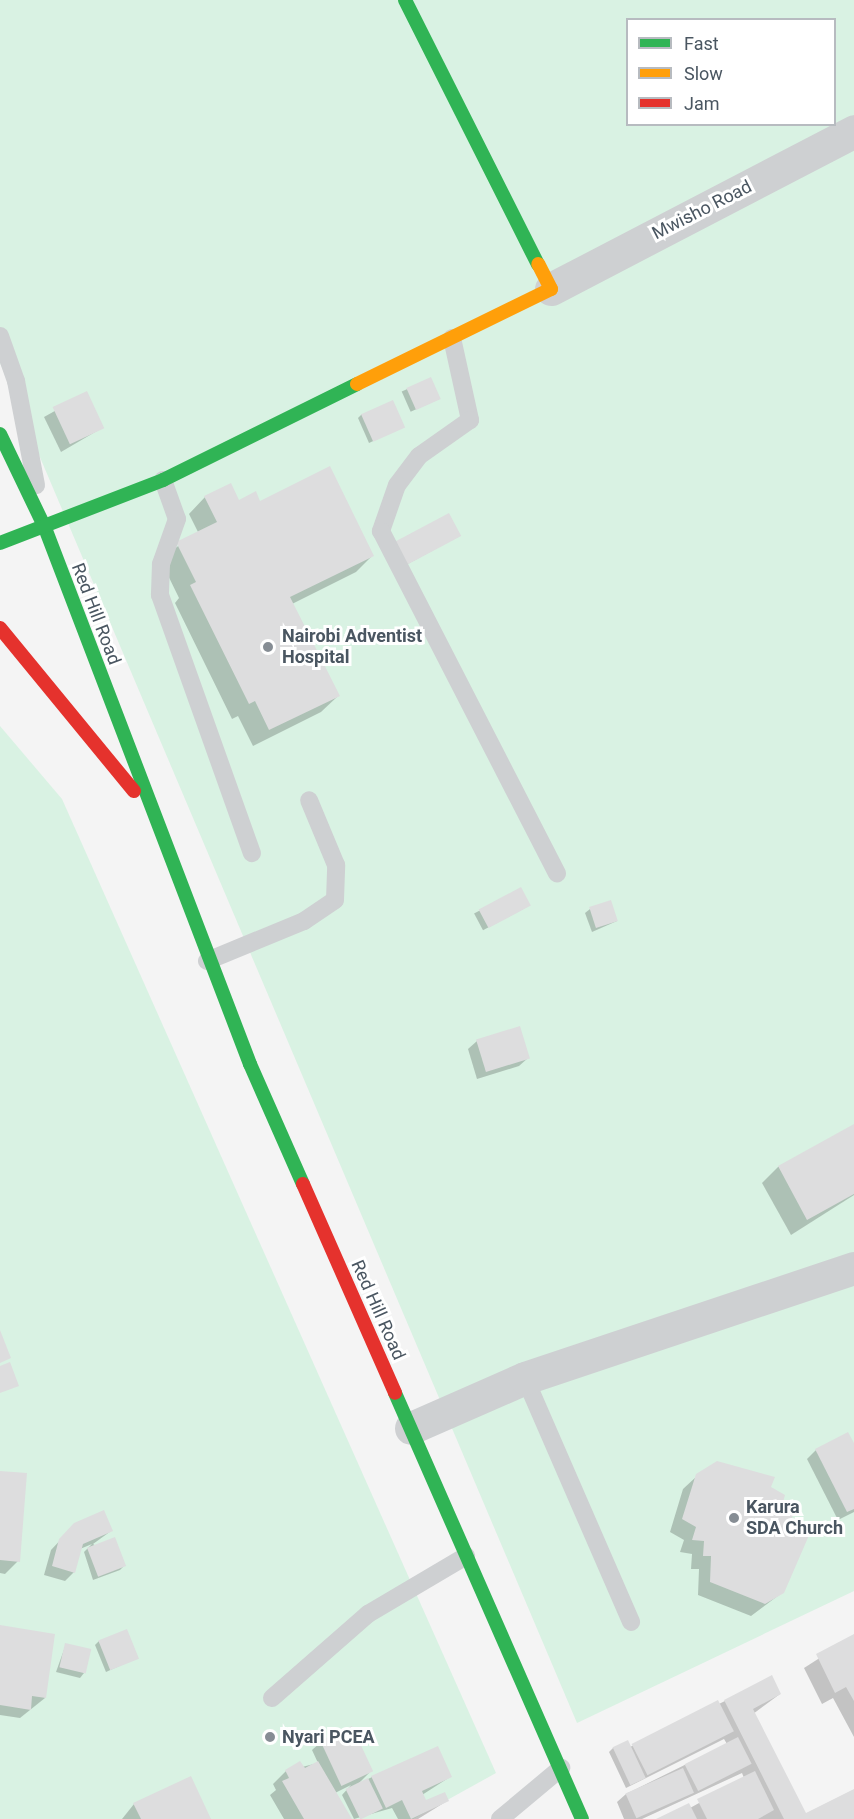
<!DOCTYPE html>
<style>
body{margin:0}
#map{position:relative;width:854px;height:1819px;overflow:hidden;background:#f4f4f4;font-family:Roboto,sans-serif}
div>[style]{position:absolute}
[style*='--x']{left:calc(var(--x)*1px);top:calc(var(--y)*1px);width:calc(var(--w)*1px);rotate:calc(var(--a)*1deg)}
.green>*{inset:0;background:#d9f2e3}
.shadow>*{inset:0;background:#0003;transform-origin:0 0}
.building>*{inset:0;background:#ddddde;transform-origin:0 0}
.lane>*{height:18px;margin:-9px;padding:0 9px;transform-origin:9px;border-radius:9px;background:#ced0d2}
.street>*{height:33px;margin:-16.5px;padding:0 16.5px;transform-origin:16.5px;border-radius:16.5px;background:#ced0d2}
.fast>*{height:14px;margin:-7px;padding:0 7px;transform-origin:7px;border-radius:7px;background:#30b455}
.slow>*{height:14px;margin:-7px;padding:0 7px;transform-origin:7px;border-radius:7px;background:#ff9f0a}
.jam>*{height:14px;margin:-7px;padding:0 7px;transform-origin:7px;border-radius:7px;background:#e5322d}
.dots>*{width:16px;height:16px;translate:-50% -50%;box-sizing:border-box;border:3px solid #fff;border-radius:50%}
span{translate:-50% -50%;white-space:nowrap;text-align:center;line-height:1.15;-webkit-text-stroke:6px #fff;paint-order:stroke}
.street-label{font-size:18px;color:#4a5661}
.poi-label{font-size:18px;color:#4a5661;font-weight:700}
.left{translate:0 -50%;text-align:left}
.legend{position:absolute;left:626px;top:18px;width:210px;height:108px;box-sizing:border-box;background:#fff;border:2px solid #b7bbc0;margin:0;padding:8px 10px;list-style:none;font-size:18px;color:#4a5661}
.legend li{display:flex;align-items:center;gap:12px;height:30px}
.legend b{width:30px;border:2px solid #b7bbc0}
</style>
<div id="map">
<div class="green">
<div style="clip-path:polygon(evenodd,0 0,854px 0,854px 1591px,577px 1723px,0 363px,0 0,628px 20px,834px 20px,834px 124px,628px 124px,628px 20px)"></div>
<div style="clip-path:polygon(0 726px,62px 799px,496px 1773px,413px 1819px,0 1819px)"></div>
</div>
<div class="shadow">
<div style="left:430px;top:379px;width:22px;height:31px;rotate:66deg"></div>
<div style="clip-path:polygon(87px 393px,102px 428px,61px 452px,44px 417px)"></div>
<div style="clip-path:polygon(362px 414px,403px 427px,369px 443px,358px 418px)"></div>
<div style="clip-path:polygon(205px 497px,260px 503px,372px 556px,356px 572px,292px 604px,338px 696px,321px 712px,253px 746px,238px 716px,232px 719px,175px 603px,179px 598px,160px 559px,198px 532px,189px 514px)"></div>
<div style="clip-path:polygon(459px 536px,393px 572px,383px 551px)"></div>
<div style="left:520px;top:889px;width:19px;height:52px;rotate:62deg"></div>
<div style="clip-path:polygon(590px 909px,617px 921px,592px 932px,585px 913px)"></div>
<div style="clip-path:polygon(477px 1041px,528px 1058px,519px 1066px,477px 1079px,468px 1049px)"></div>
<div style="clip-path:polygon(854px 1126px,854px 1195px,791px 1235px,762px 1183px,778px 1167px)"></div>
<div style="clip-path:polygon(854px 1447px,854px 1512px,838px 1520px,807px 1459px,816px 1450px)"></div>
<div style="clip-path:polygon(0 1473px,18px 1561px,5px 1574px,0 1573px)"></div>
<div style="clip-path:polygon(697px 1476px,769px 1488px,788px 1522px,783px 1592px,751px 1616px,698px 1595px,699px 1569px,691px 1569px,692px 1554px,680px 1552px,684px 1540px,670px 1532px,683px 1489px)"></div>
<div style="clip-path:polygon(111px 1531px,93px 1544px,124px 1566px,120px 1570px,93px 1580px,84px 1552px,92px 1544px,80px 1549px,74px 1572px,65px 1581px,44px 1575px,51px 1550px,66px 1534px)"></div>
<div style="clip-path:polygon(0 1627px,45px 1698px,20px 1718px,0 1715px)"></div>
<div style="clip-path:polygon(854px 1636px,854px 1737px,833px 1698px,822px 1704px,804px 1668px)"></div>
<div style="clip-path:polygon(99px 1641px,137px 1658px,106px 1672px,95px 1645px)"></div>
<div style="clip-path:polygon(66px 1644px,84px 1673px,80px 1678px,56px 1672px)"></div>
<div style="clip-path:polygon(780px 1694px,753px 1714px,805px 1815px,854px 1791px,854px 1819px,660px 1819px,690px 1808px,744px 1778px,742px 1773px,642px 1819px,624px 1819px,617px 1802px,626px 1794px,727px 1744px,724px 1739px,626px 1788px,609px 1752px,613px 1748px,630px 1747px,725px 1701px)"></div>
<div style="clip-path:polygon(321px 1742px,371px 1771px,358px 1784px,372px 1777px,450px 1777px,422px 1795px,426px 1802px,447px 1801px,418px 1819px,398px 1819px,392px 1808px,354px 1819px,342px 1795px,351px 1785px,335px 1793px,351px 1819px,284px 1819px,270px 1795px,276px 1790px,273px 1784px,286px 1771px,318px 1763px,312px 1750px)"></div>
<div style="clip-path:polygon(134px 1804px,211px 1819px,122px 1819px)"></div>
</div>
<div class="building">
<div style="left:431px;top:377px;width:24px;height:27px;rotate:66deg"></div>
<div style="left:87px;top:391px;width:41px;height:38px;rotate:65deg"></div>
<div style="left:393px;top:400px;width:30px;height:35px;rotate:66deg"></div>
<div style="clip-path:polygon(330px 466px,374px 556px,290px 597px,340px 696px,269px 730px,255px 701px,249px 704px,190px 585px,196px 582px,176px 542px,217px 522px,204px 496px,231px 483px,239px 500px,256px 491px,260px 501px)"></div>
<div style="left:449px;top:513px;width:26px;height:64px;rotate:62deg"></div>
<div style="left:521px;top:887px;width:21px;height:48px;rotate:62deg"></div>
<div style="left:611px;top:900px;width:22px;height:23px;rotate:72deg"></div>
<div style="left:520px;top:1026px;width:34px;height:46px;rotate:73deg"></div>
<div style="clip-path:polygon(854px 1124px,854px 1194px,807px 1220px,778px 1166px)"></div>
<div style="clip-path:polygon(0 1330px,11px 1358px,0 1363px)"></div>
<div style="clip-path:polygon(10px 1362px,19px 1386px,0 1393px,0 1366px)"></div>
<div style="clip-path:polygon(848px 1432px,854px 1443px,854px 1509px,847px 1512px,815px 1449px)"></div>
<div style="clip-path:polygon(717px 1461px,775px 1477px,771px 1487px,785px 1495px,782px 1506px,795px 1512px,790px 1521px,810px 1533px,784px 1593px,765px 1604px,710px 1582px,711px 1556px,703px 1556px,704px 1541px,692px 1540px,696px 1527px,682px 1519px,696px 1474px)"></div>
<div style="clip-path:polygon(0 1471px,27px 1473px,20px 1562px,0 1560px)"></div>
<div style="clip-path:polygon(104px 1510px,113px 1531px,83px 1544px,75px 1573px,52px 1566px,59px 1539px,74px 1523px)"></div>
<div style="left:115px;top:1537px;width:31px;height:30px;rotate:69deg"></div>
<div style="clip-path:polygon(0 1625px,55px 1634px,46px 1698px,32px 1696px,31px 1710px,0 1705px)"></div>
<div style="left:127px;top:1629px;width:32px;height:31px;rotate:68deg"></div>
<div style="clip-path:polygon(854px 1634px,854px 1701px,846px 1687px,835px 1693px,816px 1654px)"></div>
<div style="left:65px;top:1643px;width:27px;height:25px;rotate:13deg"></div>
<div style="clip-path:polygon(772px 1675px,781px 1694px,753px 1709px,806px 1813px,854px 1789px,854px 1819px,784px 1819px,724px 1700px)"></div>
<div style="left:718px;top:1700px;width:35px;height:97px;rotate:63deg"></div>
<div style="left:352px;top:1726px;width:50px;height:35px;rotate:65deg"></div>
<div style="left:738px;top:1737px;width:30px;height:60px;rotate:63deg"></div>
<div style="left:628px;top:1740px;width:42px;height:17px;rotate:65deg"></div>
<div style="clip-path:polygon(438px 1746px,452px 1777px,422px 1791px,426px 1800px,445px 1792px,449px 1801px,411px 1819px,402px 1800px,386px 1808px,371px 1776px)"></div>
<div style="clip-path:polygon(300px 1761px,305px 1768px,318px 1761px,352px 1819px,304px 1819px,282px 1781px,289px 1778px,285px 1770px)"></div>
<div style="left:683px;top:1768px;width:27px;height:63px;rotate:66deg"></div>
<div style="clip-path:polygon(755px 1771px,774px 1810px,758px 1819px,707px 1819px,697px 1799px)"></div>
<div style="clip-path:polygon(191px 1776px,211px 1819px,141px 1819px,133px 1803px)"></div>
<div style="left:368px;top:1778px;width:34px;height:25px;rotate:64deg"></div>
<div style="clip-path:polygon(689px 1803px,697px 1819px,656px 1819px)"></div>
</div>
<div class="lane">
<div style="--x:0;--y:336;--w:48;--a:70.4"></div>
<div style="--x:16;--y:381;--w:106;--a:79.1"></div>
<div style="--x:452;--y:338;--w:84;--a:77.6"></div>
<div style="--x:470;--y:420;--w:62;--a:144.8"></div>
<div style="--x:419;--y:456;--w:36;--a:127"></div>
<div style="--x:397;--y:485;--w:49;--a:109.2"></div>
<div style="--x:381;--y:531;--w:385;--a:62.8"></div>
<div style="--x:163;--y:480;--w:41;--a:70.3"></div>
<div style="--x:177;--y:519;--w:48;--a:109.6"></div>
<div style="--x:161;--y:564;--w:31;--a:92"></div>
<div style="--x:160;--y:595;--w:274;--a:70.4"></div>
<div style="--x:207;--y:961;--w:105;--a:-22.4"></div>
<div style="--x:304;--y:921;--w:37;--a:-34"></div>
<div style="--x:335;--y:900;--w:35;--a:-88"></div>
<div style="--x:336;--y:865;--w:70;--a:-112.6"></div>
<div style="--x:525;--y:1378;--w:266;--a:66.5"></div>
<div style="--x:272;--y:1698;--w:128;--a:-41.2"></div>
<div style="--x:368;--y:1614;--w:114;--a:-30.6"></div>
<div style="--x:500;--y:1819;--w:80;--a:-39.9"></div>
</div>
<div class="street">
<div style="--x:551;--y:289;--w:342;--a:-27.5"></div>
<div style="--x:411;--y:1428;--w:124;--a:-23.7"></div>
<div style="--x:525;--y:1378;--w:347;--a:-18.5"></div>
</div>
<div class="fast">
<div style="--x:405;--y:0;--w:296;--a:63.3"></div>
<div style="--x:0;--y:434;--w:104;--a:64.4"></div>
<div style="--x:45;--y:528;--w:574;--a:69.07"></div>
<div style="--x:250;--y:1064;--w:131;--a:66.2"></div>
<div style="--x:0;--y:543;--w:175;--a:-21.1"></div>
<div style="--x:163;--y:480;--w:216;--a:-26.3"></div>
<div style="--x:395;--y:1393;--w:465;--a:66.3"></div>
</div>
<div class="slow">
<div style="--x:357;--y:384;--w:216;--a:-26.1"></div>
<div style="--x:551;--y:289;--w:28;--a:-117"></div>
</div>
<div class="jam">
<div style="--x:0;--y:628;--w:211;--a:50.6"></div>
<div style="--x:303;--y:1184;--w:228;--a:66.2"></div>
</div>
<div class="dots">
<div style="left:268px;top:647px;background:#868d94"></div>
<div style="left:734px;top:1518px;background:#868d94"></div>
<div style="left:270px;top:1737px;background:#868d94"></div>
</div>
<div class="street-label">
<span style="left:702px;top:210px;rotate:-27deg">Mwisho Road</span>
<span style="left:96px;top:614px;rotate:69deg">Red Hill Road</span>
<span style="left:378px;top:1310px;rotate:66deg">Red Hill Road</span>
</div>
<div class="poi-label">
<span class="left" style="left:282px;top:647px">Nairobi Adventist<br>Hospital</span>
<span class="left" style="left:746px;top:1518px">Karura<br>SDA Church</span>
<span class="left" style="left:282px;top:1737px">Nyari PCEA</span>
</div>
<ul class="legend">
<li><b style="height:8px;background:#30b455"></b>Fast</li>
<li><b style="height:8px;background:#ff9f0a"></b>Slow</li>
<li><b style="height:8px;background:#e5322d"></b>Jam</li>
</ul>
</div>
